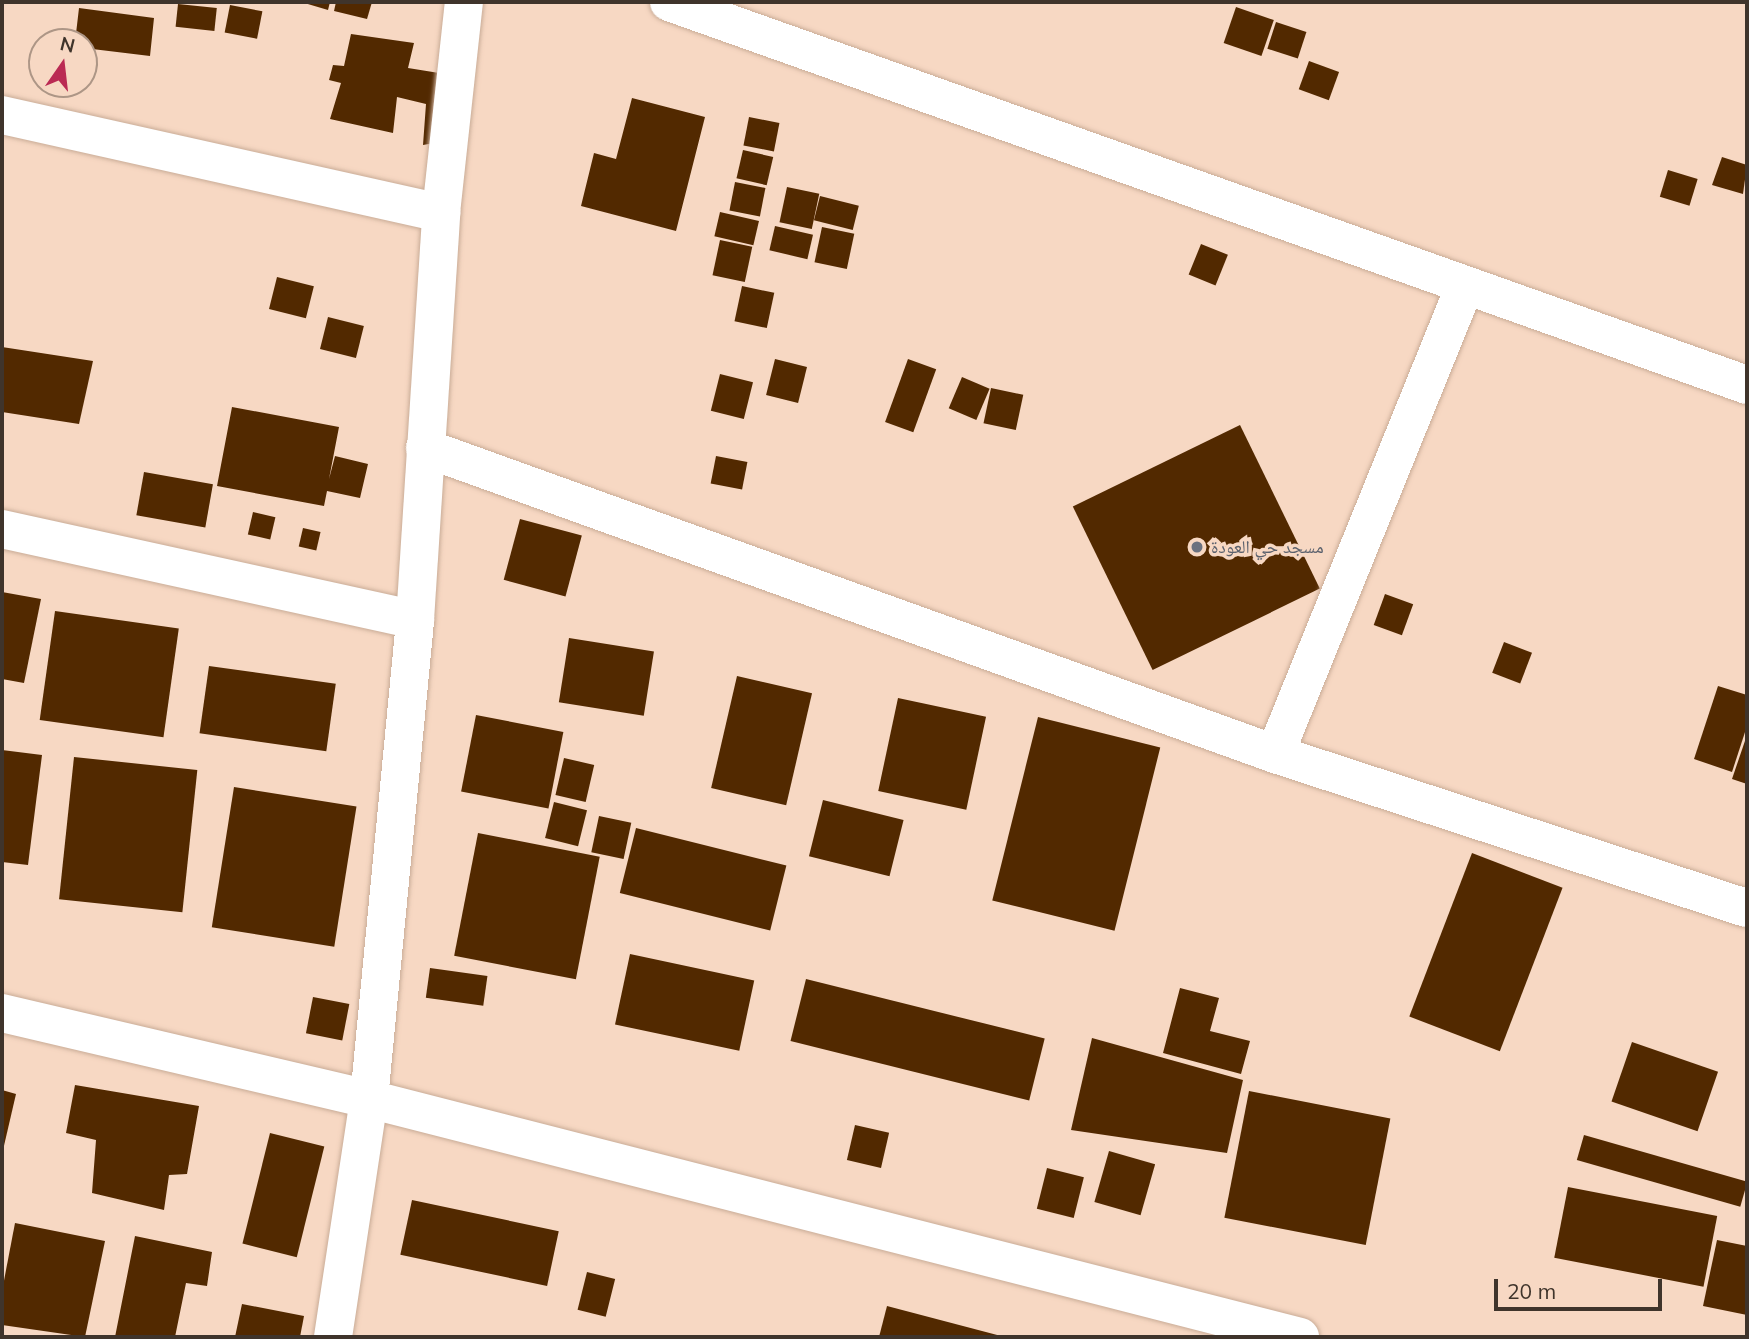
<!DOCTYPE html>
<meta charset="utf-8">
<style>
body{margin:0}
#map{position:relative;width:1749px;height:1339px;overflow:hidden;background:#f7d8c3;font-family:Mulish,"Noto Naskh Arabic",sans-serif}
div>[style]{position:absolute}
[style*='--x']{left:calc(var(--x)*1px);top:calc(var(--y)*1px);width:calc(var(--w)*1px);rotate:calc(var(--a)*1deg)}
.building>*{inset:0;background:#522900;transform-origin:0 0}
.roads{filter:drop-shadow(0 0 2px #c9ac97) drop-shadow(0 0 2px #c9ac97)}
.minor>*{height:38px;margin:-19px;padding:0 19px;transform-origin:19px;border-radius:19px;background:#fff}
.dots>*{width:19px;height:19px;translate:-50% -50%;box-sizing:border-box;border:4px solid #f7d8c3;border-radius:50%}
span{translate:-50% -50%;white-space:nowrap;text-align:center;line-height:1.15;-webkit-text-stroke:7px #f7d8c3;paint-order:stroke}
.worship-label{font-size:18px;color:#5b616d}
.left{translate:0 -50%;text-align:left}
.frame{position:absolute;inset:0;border:4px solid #3f342b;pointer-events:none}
.north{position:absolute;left:28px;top:28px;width:70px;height:70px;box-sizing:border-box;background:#f7d8c3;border:2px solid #ad9686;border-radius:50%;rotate:14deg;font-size:19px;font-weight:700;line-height:28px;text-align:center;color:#3f342b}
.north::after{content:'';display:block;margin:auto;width:24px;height:32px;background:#ba2a53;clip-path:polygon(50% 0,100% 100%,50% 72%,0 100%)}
.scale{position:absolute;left:1494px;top:1279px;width:168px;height:32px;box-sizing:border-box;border:4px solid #3f342b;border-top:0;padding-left:9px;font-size:21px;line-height:24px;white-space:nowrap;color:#3f342b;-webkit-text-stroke:5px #f7d8c3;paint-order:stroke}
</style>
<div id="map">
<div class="building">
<div style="clip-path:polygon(301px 2px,330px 2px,328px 10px)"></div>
<div style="clip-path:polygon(336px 2px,372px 2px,367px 19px,334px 11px)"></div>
<div style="left:178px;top:4px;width:39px;height:23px;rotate:6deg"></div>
<div style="left:230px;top:5px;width:33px;height:28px;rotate:11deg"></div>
<div style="left:1236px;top:7px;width:40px;height:38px;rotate:19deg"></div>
<div style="clip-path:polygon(79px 8px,154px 18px,150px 56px,84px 48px,84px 42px,75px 42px)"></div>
<div style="left:1276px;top:22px;width:32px;height:28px;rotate:18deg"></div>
<div style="clip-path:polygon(351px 34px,414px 43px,408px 68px,439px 73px,440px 142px,423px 145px,426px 104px,397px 97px,393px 133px,330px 119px,341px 83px,329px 80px,333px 65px,344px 66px)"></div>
<div style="left:1309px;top:61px;width:32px;height:30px;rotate:20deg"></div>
<div style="clip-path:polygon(632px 98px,705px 117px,676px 231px,581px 206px,594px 153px,616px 159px)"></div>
<div style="left:749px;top:117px;width:31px;height:29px;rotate:11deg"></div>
<div style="left:743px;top:150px;width:31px;height:29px;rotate:13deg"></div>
<div style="clip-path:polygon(1722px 157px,1747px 165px,1743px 194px,1712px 185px)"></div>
<div style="left:1668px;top:170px;width:31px;height:28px;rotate:17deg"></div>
<div style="left:735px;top:182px;width:31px;height:29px;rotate:11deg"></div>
<div style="left:787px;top:187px;width:33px;height:36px;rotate:12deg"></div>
<div style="left:820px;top:196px;width:40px;height:25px;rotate:14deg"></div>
<div style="left:720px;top:212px;width:40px;height:25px;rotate:13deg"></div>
<div style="left:775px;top:226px;width:39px;height:25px;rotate:13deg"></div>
<div style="left:822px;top:227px;width:33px;height:36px;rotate:12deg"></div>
<div style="left:720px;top:240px;width:33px;height:36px;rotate:12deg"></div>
<div style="left:1201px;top:244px;width:29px;height:33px;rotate:22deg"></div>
<div style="left:277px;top:277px;width:38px;height:33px;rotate:14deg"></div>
<div style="left:742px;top:286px;width:33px;height:36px;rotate:12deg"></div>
<div style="left:328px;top:317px;width:37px;height:33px;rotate:14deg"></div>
<div style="clip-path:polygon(2px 347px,93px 361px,79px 424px,2px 412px)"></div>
<div style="left:775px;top:359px;width:33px;height:37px;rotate:14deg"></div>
<div style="left:908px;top:359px;width:30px;height:67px;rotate:20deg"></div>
<div style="left:720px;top:374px;width:34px;height:38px;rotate:14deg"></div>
<div style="left:962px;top:377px;width:30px;height:34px;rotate:23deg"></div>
<div style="left:991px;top:388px;width:33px;height:36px;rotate:12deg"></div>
<div style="clip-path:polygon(232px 407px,339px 427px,329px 479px,335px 456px,368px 464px,360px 498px,327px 491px,324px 506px,217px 486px)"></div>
<div style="left:1240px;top:425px;width:182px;height:186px;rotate:64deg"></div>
<div style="left:716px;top:456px;width:32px;height:28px;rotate:11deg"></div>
<div style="left:144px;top:472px;width:70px;height:44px;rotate:10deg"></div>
<div style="left:253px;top:512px;width:23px;height:23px;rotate:13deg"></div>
<div style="left:520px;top:519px;width:64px;height:63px;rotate:15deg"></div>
<div style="left:303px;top:528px;width:18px;height:19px;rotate:13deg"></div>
<div style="clip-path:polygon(2px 592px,41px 599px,24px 683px,2px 679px)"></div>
<div style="left:1385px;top:594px;width:30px;height:33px;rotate:20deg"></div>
<div style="left:55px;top:611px;width:125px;height:110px;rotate:8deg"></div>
<div style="left:569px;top:638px;width:86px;height:65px;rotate:9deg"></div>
<div style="left:1504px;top:642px;width:30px;height:33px;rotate:21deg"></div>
<div style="left:209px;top:666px;width:128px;height:68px;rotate:8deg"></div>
<div style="left:737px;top:676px;width:77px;height:115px;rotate:13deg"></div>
<div style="clip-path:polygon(1718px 686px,1747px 695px,1747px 726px,1732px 772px,1694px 759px)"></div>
<div style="left:898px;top:698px;width:90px;height:95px;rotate:12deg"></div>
<div style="left:476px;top:715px;width:89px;height:78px;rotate:11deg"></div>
<div style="left:1038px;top:717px;width:126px;height:189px;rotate:14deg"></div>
<div style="clip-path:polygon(1747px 735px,1747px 784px,1732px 779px)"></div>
<div style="clip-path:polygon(2px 750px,42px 755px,28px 865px,2px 862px)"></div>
<div style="left:74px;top:757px;width:124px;height:143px;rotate:6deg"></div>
<div style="left:564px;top:758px;width:31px;height:38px;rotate:13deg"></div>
<div style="left:234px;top:787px;width:124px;height:142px;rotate:9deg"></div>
<div style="left:823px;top:800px;width:83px;height:58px;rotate:14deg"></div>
<div style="left:554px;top:802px;width:34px;height:37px;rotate:14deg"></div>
<div style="left:599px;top:816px;width:33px;height:37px;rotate:12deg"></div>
<div style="left:636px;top:828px;width:155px;height:67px;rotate:14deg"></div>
<div style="left:478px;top:833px;width:124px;height:125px;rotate:11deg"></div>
<div style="left:1472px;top:853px;width:97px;height:175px;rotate:21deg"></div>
<div style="left:630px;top:954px;width:127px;height:72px;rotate:12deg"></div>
<div style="left:430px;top:968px;width:58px;height:30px;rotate:8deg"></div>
<div style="left:806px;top:979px;width:246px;height:64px;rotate:14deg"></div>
<div style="clip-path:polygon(1180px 988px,1219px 998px,1210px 1031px,1250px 1041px,1241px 1074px,1163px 1053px)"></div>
<div style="left:313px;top:997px;width:37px;height:37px;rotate:11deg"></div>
<div style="clip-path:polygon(1092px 1038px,1243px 1080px,1227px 1153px,1071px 1130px)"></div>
<div style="left:1632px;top:1042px;width:91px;height:63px;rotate:19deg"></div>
<div style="clip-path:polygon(75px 1085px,199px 1106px,187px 1174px,169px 1175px,164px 1210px,92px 1193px,96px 1140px,66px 1133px)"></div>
<div style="clip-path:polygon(2px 1090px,16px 1094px,3px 1150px,2px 1150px)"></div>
<div style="left:1249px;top:1091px;width:144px;height:129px;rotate:11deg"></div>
<div style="left:855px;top:1125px;width:35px;height:36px;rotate:13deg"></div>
<div style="left:270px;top:1133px;width:56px;height:114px;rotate:14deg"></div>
<div style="left:1584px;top:1135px;width:170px;height:26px;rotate:16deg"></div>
<div style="left:1109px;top:1151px;width:48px;height:53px;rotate:16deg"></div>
<div style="left:1047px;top:1168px;width:38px;height:42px;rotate:14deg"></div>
<div style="left:1568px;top:1187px;width:152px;height:72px;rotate:11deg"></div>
<div style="left:412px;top:1200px;width:150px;height:56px;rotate:12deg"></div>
<div style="clip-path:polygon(15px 1223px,105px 1241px,85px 1337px,2px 1325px,2px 1291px)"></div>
<div style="clip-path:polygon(135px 1236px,212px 1252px,207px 1286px,186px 1283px,175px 1337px,115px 1337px)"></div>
<div style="clip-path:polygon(1717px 1240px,1747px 1246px,1747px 1315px,1703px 1306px)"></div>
<div style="left:587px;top:1272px;width:29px;height:39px;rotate:14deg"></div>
<div style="clip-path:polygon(242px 1304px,304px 1316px,300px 1337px,235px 1337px)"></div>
<div style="clip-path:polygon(887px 1306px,1001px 1336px,1001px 1337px,879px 1337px)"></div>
</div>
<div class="roads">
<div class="minor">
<div style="--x:669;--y:2;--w:1144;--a:19.56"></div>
<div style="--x:2;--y:115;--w:450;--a:12.6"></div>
<div style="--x:425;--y:448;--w:903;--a:19.8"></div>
<div style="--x:1275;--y:754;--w:496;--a:18.1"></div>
<div style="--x:2;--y:529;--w:423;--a:12.4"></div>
<div style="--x:1275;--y:754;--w:503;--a:-67.92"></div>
<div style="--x:2;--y:1013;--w:377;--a:13.2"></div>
<div style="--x:369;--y:1099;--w:961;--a:14.34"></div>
<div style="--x:333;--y:1337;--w:241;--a:-81.4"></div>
<div style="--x:369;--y:1099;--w:481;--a:-84.5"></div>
<div style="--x:415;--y:620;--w:408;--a:-86.3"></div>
<div style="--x:441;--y:213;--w:212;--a:-83.8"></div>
</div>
</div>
<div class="dots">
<div style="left:1197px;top:547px;background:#6b7280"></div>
</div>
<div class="worship-label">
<span class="left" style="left:1211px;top:547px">مسجد حي العودة</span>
</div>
<div class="frame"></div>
<div class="north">N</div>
<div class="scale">20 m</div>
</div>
